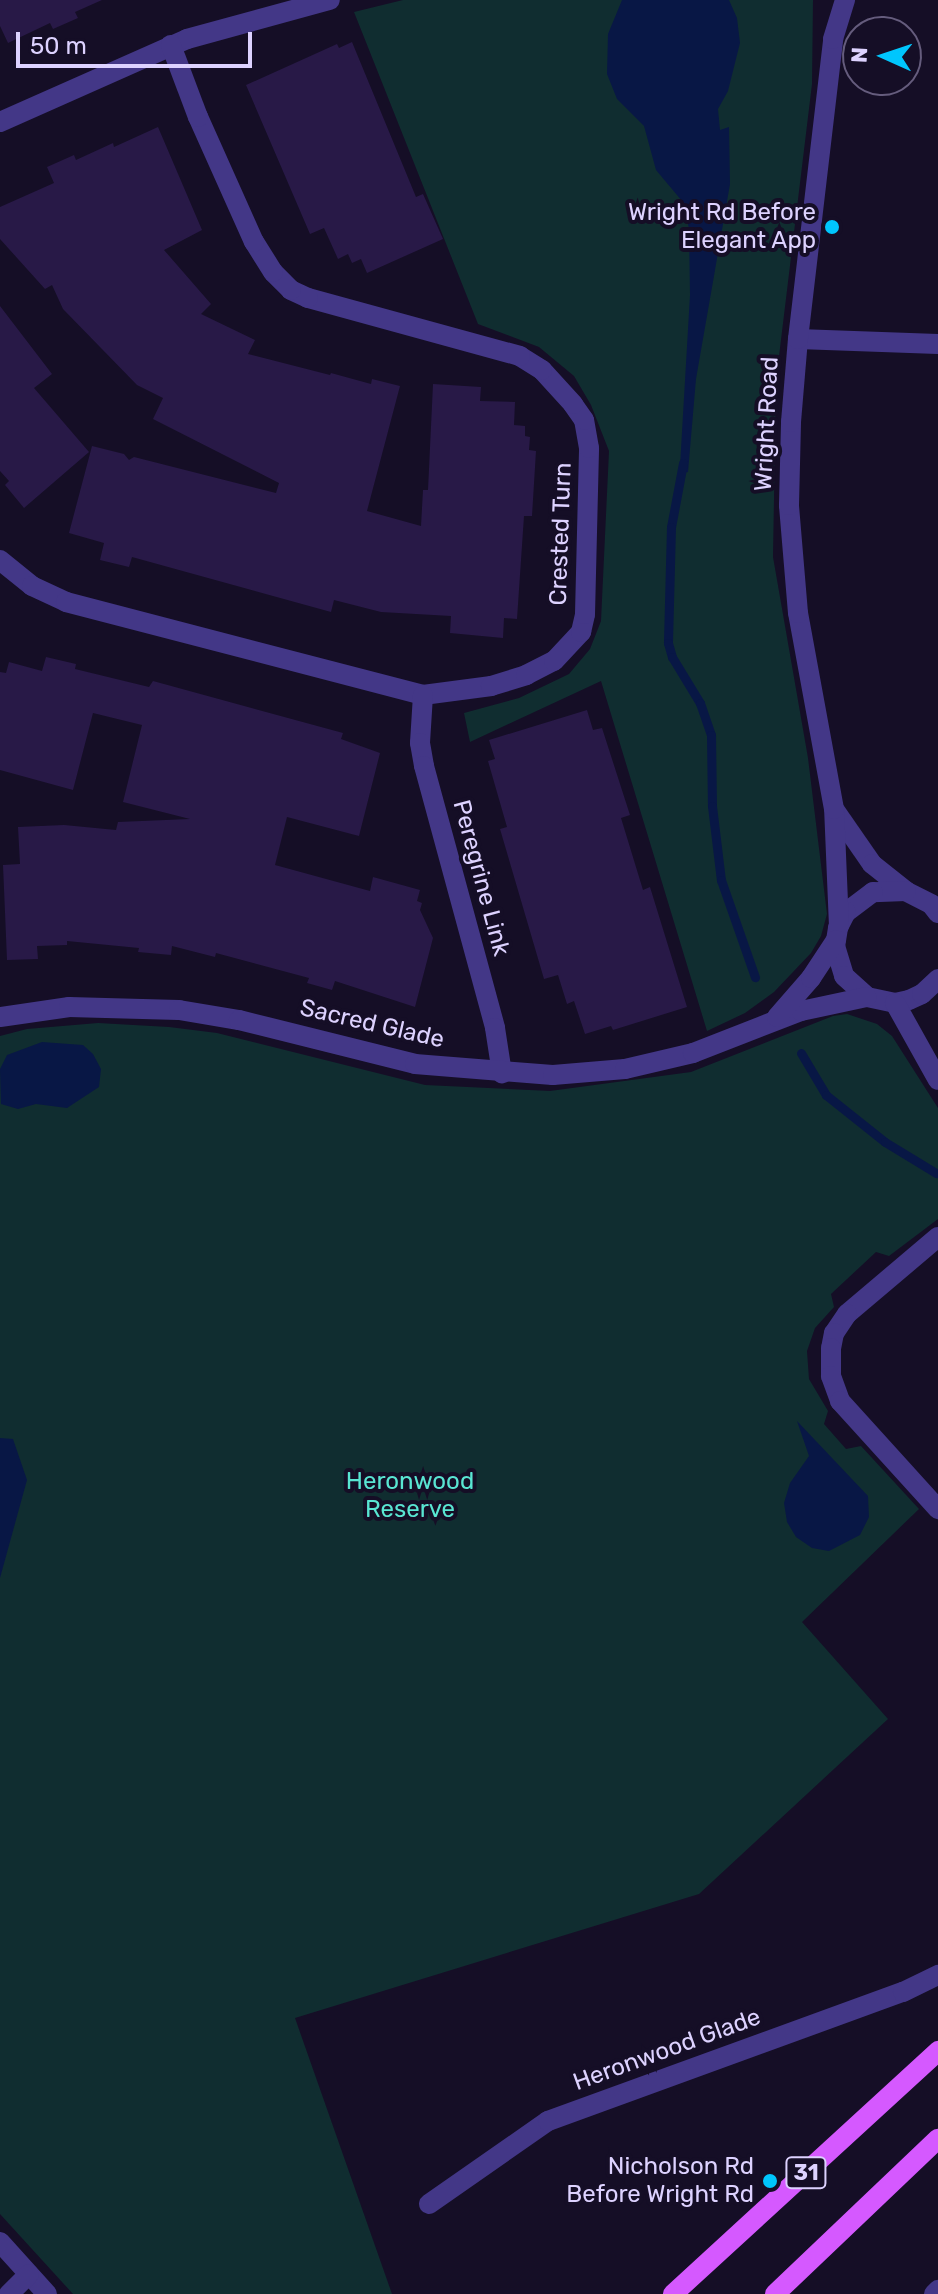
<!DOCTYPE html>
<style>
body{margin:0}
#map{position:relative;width:938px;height:2294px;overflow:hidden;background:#150e26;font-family:Rubik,sans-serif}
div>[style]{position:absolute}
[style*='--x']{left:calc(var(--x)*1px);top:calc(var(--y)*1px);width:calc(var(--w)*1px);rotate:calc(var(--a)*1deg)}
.green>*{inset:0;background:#102d30}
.water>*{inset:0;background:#081745}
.stream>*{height:9px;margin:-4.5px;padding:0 4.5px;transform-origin:4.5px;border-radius:4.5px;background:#081745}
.building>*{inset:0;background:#281947}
.minor>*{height:20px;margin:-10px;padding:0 10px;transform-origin:10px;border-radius:10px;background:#433787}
.major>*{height:20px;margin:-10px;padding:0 10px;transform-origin:10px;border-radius:10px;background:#d559ff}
.dots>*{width:22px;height:22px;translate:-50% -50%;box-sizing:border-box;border:4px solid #150e26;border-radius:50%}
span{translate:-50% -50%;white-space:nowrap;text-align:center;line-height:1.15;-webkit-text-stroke:8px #150e26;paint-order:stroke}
.shield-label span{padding:2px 6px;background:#150e26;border:2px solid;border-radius:6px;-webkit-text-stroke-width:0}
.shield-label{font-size:22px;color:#ddd2ff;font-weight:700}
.poi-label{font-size:24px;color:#ddd2ff}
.right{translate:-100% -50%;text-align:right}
.street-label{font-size:24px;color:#ddd2ff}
.park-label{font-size:24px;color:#59e5d2}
.north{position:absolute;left:842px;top:16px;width:80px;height:80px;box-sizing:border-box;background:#150e26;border:2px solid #655c7d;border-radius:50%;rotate:273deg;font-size:22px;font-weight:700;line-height:32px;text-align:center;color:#ddd2ff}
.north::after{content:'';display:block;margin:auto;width:28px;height:36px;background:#00c6fd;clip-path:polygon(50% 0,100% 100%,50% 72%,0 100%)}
.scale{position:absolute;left:16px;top:32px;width:236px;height:36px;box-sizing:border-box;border:4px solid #ddd2ff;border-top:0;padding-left:10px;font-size:24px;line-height:28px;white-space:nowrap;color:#ddd2ff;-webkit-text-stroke:6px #150e26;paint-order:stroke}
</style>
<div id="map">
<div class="green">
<div style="clip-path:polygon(403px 0,813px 0,812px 84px,776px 381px,773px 557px,808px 758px,827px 914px,821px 936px,811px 953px,774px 992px,745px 1013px,707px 1031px,601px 681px,470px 742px,464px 713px,519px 698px,569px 674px,590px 649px,601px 621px,609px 451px,591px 405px,574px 376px,539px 347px,478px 324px,354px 12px)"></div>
<div style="clip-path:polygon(847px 1014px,877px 1024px,892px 1036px,938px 1108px,938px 1219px,889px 1256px,876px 1252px,831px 1294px,834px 1307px,815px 1328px,807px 1351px,809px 1379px,828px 1411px,824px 1424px,846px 1449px,861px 1446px,919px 1509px,802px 1622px,888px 1719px,699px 1894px,295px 2018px,392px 2294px,73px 2294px,0 2214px,0 1036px,27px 1029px,98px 1023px,169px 1027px,217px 1033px,425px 1085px,550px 1091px,691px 1072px,833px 1016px)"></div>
</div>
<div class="water">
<div style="clip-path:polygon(622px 0,729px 0,737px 18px,740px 43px,728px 91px,718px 109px,720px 130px,729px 127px,730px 184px,696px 379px,688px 472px,682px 473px,680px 466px,690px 295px,689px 228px,682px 201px,656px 170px,644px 126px,617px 99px,607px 74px,608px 34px)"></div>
<div style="clip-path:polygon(42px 1042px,83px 1045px,93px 1054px,101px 1069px,99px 1087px,67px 1108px,36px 1104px,18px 1109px,1px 1104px,0 1069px,7px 1055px)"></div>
<div style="clip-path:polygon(797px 1421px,868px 1496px,869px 1517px,860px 1535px,829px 1551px,812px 1548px,796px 1537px,787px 1522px,784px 1503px,790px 1483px,809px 1456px)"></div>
<div style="clip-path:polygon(0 1438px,13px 1439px,27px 1480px,0 1578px)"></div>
</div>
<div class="stream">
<div style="--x:683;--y:463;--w:65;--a:100.6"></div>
<div style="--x:671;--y:527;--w:116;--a:91.5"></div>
<div style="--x:668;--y:643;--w:15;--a:74"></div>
<div style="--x:672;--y:657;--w:54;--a:58.7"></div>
<div style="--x:700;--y:703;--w:34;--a:71"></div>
<div style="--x:711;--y:735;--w:71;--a:89.2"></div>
<div style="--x:712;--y:806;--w:75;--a:83.1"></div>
<div style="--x:721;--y:880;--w:103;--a:70.7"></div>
<div style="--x:801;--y:1053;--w:49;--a:59.2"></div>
<div style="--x:826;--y:1095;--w:75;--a:38.5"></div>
<div style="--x:885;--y:1142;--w:60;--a:31.3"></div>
</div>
<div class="building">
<div style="clip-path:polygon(0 0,102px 0,75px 12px,78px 18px,53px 29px,50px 23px,8px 43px,0 26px)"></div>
<div style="clip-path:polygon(352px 42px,416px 197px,423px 194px,443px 239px,367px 273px,361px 259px,352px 263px,348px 254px,338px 259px,324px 228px,310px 234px,246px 85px,337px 44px,339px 48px)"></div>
<div style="clip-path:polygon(158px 127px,202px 230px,164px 250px,211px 304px,201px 314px,255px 340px,248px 354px,330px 375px,331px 373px,371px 384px,372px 379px,400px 386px,367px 511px,421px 526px,423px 490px,428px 490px,433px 384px,481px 387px,480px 401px,515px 402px,514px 425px,525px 426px,525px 436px,530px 437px,529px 450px,536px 451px,532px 516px,524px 516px,517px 619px,504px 618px,503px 638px,450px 633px,451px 616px,381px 612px,334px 600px,331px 612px,132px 557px,129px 567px,100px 560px,104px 543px,69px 533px,92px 446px,124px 454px,129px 460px,134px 457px,276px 493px,279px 483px,153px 419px,163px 398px,137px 385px,63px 309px,52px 285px,45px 289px,0 239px,0 207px,54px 183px,47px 167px,74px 155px,76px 160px,113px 143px,114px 147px)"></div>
<div style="clip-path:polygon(0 306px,52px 374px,34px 388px,89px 452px,24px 508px,5px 485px,9px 481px,0 471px)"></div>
<div style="clip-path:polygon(46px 657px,76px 664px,75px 669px,149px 687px,153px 681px,343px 733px,341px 739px,380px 753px,359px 836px,287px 817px,275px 865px,370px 891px,373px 877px,420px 890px,417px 901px,422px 903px,420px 910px,433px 938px,415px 1007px,335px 981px,332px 990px,307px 983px,309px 978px,216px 953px,215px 957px,172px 946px,171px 955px,138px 952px,139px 948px,67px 941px,67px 945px,37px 946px,38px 959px,7px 960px,3px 865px,20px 864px,18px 827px,64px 825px,116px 830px,118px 822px,190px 819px,123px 802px,142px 725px,93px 713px,73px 790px,0 770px,0 672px,6px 673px,9px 662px,42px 671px)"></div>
<div style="clip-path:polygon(587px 710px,593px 730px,602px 728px,630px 815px,621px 818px,643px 890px,650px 887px,687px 1007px,613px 1030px,611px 1026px,585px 1034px,574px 1001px,567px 1004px,558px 975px,544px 979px,500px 829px,507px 827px,488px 761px,495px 759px,489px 740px)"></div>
</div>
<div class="minor">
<div style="--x:0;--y:122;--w:205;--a:-23.9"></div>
<div style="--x:187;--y:39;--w:148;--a:-15.3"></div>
<div style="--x:798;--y:339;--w:140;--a:2"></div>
<div style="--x:0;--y:560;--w:41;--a:39.1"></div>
<div style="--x:32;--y:586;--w:38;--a:25"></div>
<div style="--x:66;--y:602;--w:369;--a:14.6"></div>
<div style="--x:423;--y:695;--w:69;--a:-7.5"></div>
<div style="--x:491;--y:686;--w:37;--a:-17"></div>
<div style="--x:526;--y:675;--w:31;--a:-27"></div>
<div style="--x:554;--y:661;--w:40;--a:-47"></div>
<div style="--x:581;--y:632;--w:18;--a:-77"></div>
<div style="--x:585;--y:614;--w:166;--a:-88.6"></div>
<div style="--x:589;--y:448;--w:28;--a:-100"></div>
<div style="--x:584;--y:420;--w:19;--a:-125"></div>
<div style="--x:573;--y:404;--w:46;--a:-132.4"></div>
<div style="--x:542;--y:370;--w:26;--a:-148"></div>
<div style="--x:520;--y:356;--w:220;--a:-164.7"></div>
<div style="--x:308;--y:298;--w:19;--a:-155"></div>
<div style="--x:291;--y:290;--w:25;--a:-135"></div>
<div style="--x:273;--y:272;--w:36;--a:-122"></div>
<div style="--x:254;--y:242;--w:137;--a:-114.1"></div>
<div style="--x:198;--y:117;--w:77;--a:-110.6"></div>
<div style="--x:423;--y:695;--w:48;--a:93.6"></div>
<div style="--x:420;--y:743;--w:23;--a:80"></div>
<div style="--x:424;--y:766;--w:271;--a:74.8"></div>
<div style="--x:495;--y:1028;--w:46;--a:81.2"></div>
<div style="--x:836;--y:812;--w:63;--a:55.3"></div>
<div style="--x:872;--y:864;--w:43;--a:38.5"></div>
<div style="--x:938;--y:913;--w:11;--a:-128"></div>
<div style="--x:931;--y:904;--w:28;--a:-153"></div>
<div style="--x:906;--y:891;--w:33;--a:178"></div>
<div style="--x:873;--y:892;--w:34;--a:143"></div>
<div style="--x:846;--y:912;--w:18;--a:117"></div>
<div style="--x:838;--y:928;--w:18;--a:99"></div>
<div style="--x:835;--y:946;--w:31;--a:73"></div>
<div style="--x:844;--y:976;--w:31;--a:42"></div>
<div style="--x:867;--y:997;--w:29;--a:12"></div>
<div style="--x:895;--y:1003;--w:14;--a:-12"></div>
<div style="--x:909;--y:1000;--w:14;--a:-25"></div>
<div style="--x:922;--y:994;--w:22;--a:-43"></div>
<div style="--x:839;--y:926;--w:117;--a:-92.4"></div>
<div style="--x:834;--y:809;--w:199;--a:-100.4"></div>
<div style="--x:798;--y:613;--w:108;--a:-94.8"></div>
<div style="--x:789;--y:505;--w:83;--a:-88.6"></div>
<div style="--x:791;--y:422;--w:83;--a:-85.2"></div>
<div style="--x:798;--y:339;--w:302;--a:-83.3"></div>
<div style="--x:833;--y:39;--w:41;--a:-72.9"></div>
<div style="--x:895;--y:1003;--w:88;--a:60.8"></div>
<div style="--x:0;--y:1017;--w:70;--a:-8.2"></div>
<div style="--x:69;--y:1007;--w:110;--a:1.6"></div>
<div style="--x:179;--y:1010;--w:61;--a:9.5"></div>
<div style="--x:239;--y:1020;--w:181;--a:14"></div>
<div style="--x:415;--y:1064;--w:138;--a:4.6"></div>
<div style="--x:553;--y:1075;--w:72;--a:-4.8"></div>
<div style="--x:625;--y:1069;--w:70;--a:-13.2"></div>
<div style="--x:693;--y:1053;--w:116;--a:-21.3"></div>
<div style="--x:801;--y:1011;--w:67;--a:-12"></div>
<div style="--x:777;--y:1017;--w:52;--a:-48.9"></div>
<div style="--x:811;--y:978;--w:45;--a:-56.7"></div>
<div style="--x:938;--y:1237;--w:119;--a:139.8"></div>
<div style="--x:847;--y:1314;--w:23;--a:124"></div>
<div style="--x:834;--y:1333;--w:15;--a:101"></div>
<div style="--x:831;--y:1348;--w:28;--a:90"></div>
<div style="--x:831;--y:1376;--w:27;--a:70"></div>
<div style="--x:840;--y:1401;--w:146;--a:47.8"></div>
<div style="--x:429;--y:2204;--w:145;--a:-34.9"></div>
<div style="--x:548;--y:2121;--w:378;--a:-20"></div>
<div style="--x:903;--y:1992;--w:39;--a:-26"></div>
<div style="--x:0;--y:2242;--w:70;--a:47.9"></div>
<div style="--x:9;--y:2294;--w:28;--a:-45"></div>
<div style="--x:934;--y:2294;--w:6;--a:-45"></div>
</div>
<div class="major">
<div style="--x:673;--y:2294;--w:360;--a:-42.5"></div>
<div style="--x:775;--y:2294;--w:225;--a:-43.6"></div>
</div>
<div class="dots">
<div style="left:832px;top:227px;background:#00c6fd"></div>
<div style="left:770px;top:2181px;background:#00c6fd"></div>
</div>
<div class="shield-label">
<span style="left:806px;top:2173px">31</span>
</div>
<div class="poi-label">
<span class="right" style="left:816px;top:227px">Wright Rd Before<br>Elegant App</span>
<span class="right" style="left:754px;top:2181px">Nicholson Rd<br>Before Wright Rd</span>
</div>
<div class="street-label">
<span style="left:767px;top:424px;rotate:-87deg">Wright Road</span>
<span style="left:561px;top:534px;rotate:-88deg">Crested Turn</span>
<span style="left:481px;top:878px;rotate:75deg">Peregrine Link</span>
<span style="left:372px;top:1024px;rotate:13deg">Sacred Glade</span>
<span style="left:667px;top:2050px;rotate:-20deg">Heronwood Glade</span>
</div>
<div class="park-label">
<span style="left:410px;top:1496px">Heronwood<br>Reserve</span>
</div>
<div class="north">N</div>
<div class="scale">50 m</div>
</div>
